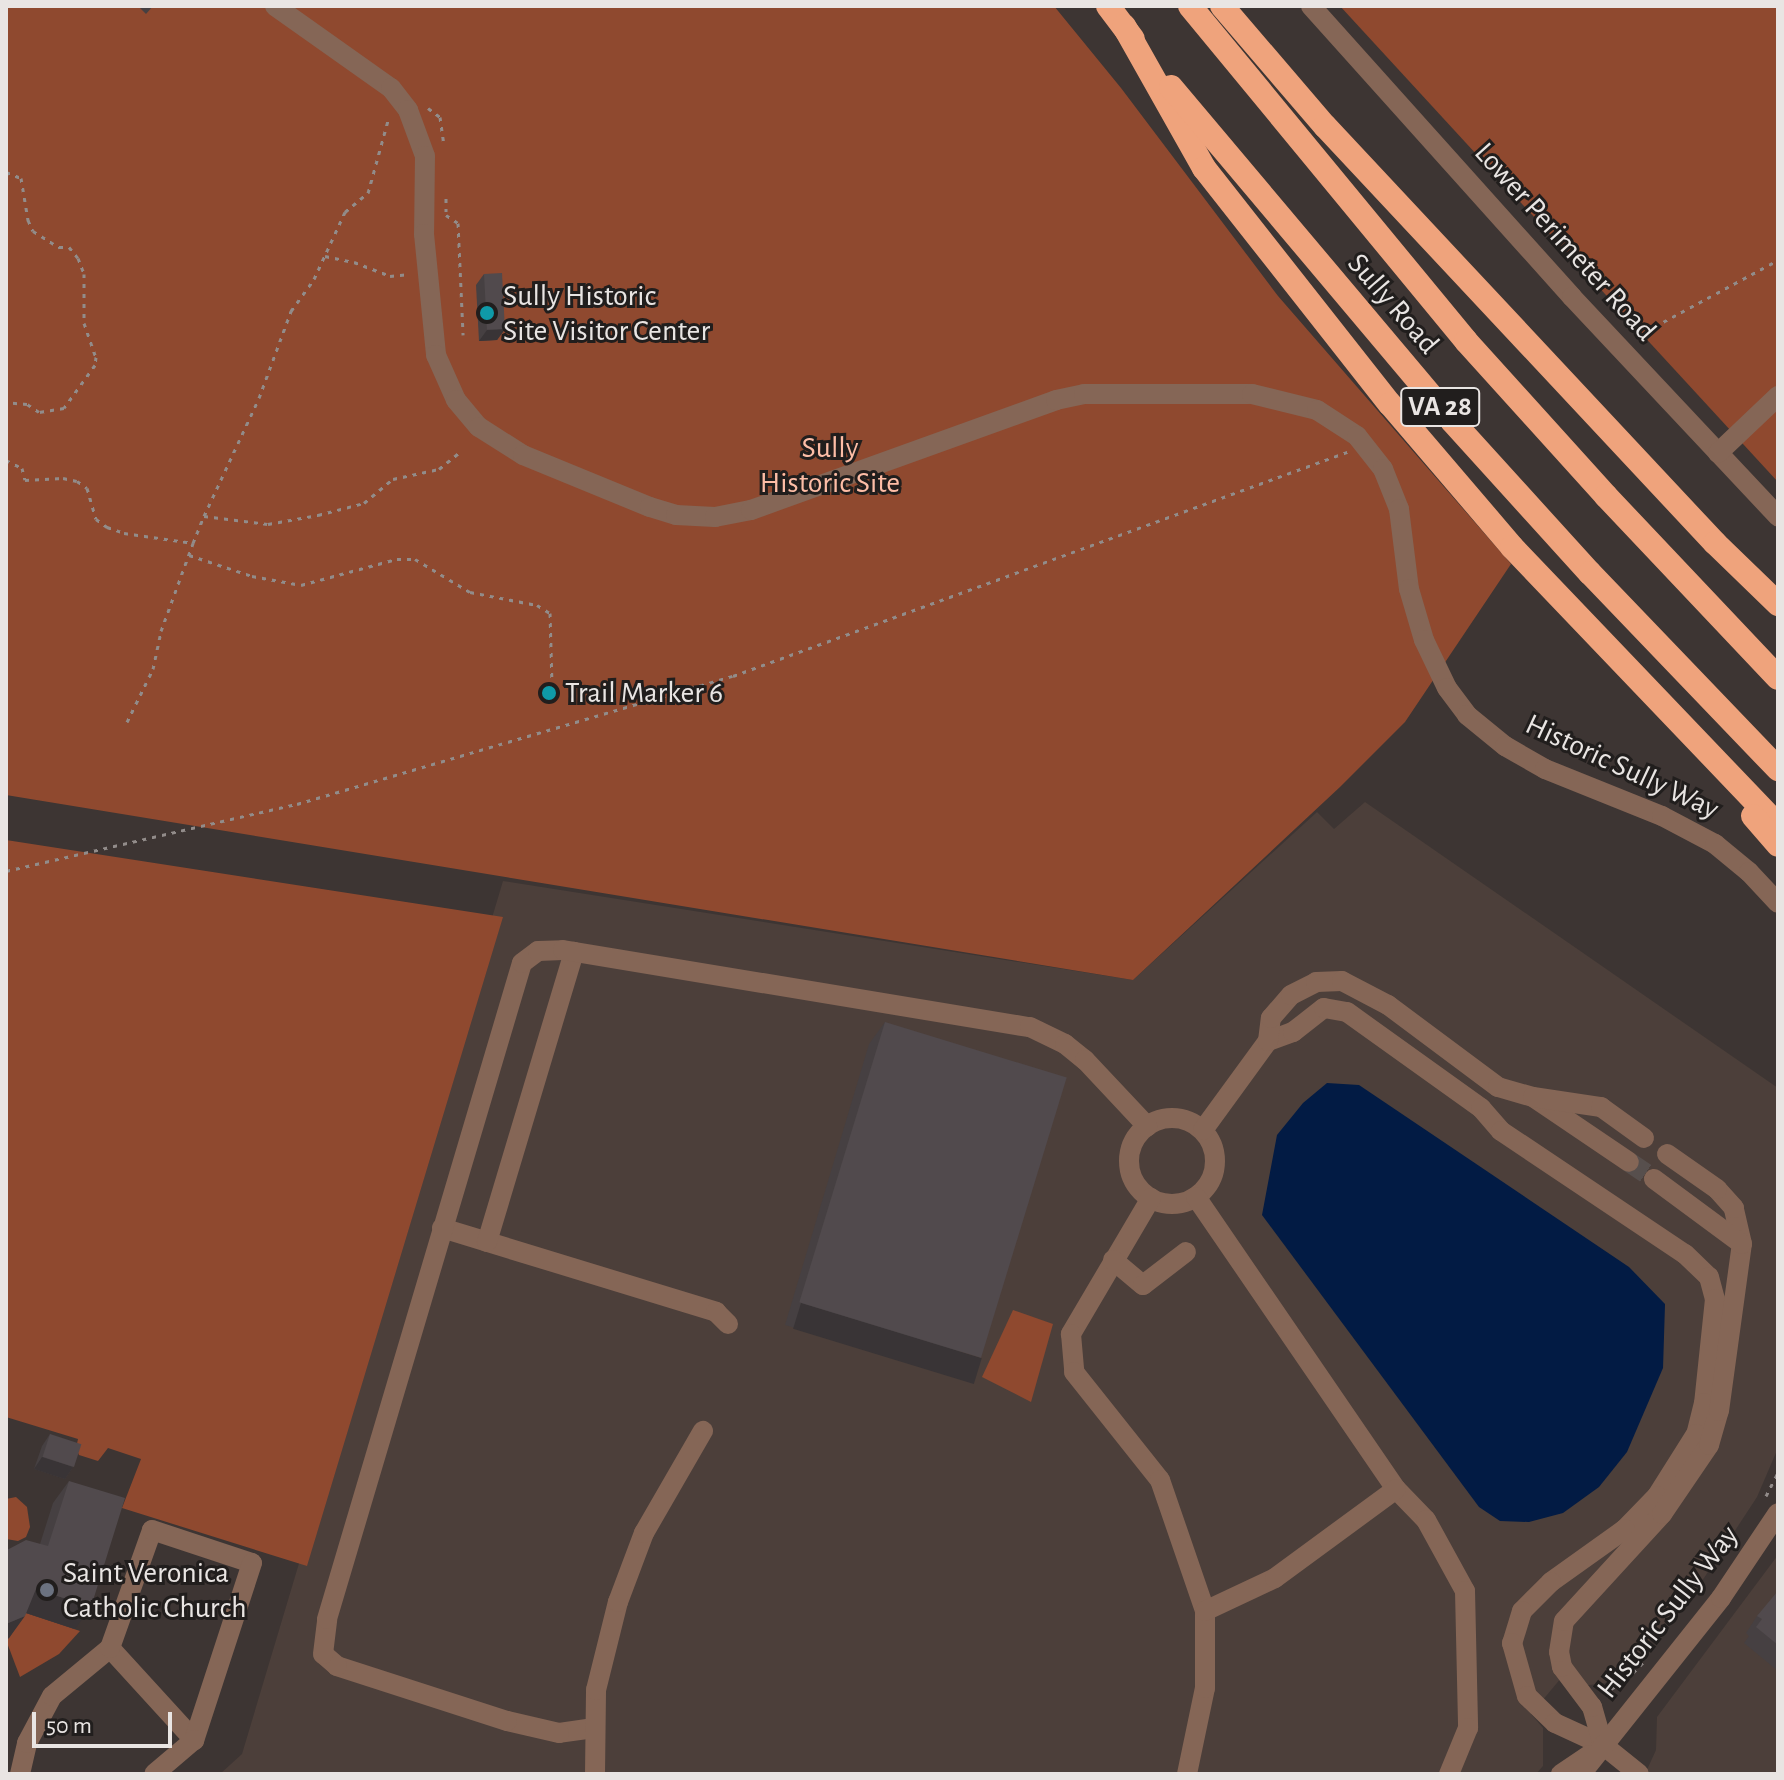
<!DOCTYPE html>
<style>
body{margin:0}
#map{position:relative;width:1784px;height:1780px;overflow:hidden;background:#3d3533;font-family:"Alegreya Sans",sans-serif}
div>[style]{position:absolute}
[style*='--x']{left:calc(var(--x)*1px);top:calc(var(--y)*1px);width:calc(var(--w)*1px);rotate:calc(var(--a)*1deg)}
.built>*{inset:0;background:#4c3f3a}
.green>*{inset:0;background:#8f492f}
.water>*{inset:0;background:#021b44}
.minor-tunnel>*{height:20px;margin-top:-10px;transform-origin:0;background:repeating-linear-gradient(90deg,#574f4d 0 20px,transparent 0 30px)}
.path>*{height:3px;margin-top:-1.5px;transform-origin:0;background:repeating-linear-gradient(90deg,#928c8a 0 4px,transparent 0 10px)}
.minor>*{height:20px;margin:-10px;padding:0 10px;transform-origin:10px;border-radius:10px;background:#856656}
.minor>.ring{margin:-10px;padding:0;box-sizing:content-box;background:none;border:20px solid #856656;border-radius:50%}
.highway>*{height:24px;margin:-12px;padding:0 12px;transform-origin:12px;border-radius:12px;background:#efa37c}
.wall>*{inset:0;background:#464042}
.shaded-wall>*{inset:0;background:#393436;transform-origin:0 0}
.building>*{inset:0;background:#514a4d;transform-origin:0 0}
.dots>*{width:22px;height:22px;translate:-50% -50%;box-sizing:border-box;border:4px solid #211e1d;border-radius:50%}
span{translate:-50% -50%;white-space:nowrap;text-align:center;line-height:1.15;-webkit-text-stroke:6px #211e1d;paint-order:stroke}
.shield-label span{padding:2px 6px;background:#211e1d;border:2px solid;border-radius:6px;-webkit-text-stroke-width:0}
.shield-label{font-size:28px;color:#e9e5e3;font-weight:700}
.street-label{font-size:30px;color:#e9e5e3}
.poi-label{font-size:30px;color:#e9e5e3}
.left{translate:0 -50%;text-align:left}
.park-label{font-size:30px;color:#fdbda6}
.frame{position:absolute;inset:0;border:8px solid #e9e5e3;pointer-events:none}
.scale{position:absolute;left:32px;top:1712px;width:140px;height:36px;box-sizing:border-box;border:4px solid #e9e5e3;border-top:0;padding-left:10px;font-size:24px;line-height:28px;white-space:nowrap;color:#e9e5e3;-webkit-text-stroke:6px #211e1d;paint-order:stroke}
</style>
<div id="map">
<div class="built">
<div style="clip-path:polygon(1365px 802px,1778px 1088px,1778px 1448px,1757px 1497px,1704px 1578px,1620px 1675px,1605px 1683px,1581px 1686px,1562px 1677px,1531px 1714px,1543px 1728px,1543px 1766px,1536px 1774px,220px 1774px,242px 1754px,503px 881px,1133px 980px,1317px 812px,1334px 829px)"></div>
<div style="clip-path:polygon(1778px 1555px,1778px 1774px,1645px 1774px,1656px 1750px,1657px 1717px)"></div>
</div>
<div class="green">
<div style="clip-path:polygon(6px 6px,1054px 6px,1121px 88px,1278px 296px,1511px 564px,1405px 722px,1340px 787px,1133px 980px,6px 795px)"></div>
<div style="clip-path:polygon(1340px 6px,1778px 6px,1778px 482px)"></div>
<div style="clip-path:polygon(6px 840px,503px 917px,307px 1566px,122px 1508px,141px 1459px,108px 1448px,98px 1461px,79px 1455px,76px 1448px,78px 1439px,6px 1417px)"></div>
<div style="clip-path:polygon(1013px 1310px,1053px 1324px,1031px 1402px,982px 1377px)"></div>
<div style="clip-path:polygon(16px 1497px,27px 1507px,30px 1527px,26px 1537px,18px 1541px,6px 1539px,6px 1499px)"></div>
<div style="clip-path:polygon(20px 1611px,80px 1631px,59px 1654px,20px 1677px,6px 1640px)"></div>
</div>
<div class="water">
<div style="clip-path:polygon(1327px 1083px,1359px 1085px,1629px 1267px,1665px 1304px,1663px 1368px,1627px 1452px,1599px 1487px,1563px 1513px,1529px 1522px,1500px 1521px,1479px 1507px,1262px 1215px,1277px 1135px,1303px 1103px)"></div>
</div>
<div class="minor-tunnel">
<div style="--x:1629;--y:1162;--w:30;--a:34"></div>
</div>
<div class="path">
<div style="--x:428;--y:108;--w:15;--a:37"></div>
<div style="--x:440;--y:117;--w:29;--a:82"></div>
<div style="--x:6;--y:172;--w:16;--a:22"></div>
<div style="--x:21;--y:178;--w:43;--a:80.5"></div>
<div style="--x:28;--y:220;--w:12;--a:66"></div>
<div style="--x:33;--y:231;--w:31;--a:32"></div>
<div style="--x:59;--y:247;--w:10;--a:0"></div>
<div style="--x:69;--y:247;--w:14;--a:51"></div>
<div style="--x:78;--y:258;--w:17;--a:69"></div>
<div style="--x:84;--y:274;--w:49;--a:90"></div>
<div style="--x:84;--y:323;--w:36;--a:71"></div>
<div style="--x:96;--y:357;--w:8;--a:97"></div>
<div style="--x:95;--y:365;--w:53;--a:125.8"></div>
<div style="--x:64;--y:408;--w:25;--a:171"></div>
<div style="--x:39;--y:412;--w:14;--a:-146"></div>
<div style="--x:27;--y:404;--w:21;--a:-175"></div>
<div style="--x:446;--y:198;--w:17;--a:90"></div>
<div style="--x:446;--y:215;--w:14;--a:34"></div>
<div style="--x:458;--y:223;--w:112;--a:87.4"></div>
<div style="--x:325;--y:256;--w:30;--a:12"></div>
<div style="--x:354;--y:262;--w:39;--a:21"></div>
<div style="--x:390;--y:276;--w:20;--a:-6"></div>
<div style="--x:1637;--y:336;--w:160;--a:-28.3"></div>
<div style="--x:6;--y:460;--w:18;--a:27"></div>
<div style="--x:22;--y:468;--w:12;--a:76"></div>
<div style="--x:25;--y:480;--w:38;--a:-3"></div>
<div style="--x:63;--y:478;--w:14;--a:12"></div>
<div style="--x:77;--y:481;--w:12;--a:35"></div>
<div style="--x:87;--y:488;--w:32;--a:74"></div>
<div style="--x:96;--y:519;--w:14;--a:36"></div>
<div style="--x:107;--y:527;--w:18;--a:19"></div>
<div style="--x:124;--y:533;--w:70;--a:8.2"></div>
<div style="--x:193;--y:543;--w:29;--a:-68"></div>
<div style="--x:204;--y:516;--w:64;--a:7.1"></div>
<div style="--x:268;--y:524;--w:51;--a:-10.2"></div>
<div style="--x:318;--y:515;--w:48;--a:-14.6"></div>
<div style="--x:364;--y:503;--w:38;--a:-40"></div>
<div style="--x:393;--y:479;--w:47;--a:-12.3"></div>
<div style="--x:439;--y:469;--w:27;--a:-39"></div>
<div style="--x:204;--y:516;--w:130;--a:-65"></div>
<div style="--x:259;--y:398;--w:93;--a:-69.8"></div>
<div style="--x:291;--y:311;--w:39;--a:-54"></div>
<div style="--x:314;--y:279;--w:74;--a:-65.2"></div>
<div style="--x:345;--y:212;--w:30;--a:-40"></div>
<div style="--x:368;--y:193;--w:79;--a:-74.6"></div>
<div style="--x:189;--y:555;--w:66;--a:18.4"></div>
<div style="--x:252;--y:576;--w:50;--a:10.4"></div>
<div style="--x:301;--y:585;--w:99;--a:-15.2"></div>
<div style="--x:397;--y:559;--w:18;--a:0"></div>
<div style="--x:415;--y:559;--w:64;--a:31"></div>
<div style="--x:470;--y:592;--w:68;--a:11"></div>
<div style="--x:537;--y:605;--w:15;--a:32"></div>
<div style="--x:550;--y:613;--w:70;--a:88.4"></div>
<div style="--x:127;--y:722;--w:59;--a:-63.9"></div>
<div style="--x:153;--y:669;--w:39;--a:-78"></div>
<div style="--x:161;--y:631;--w:94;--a:-70"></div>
<div style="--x:6;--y:871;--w:299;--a:-13"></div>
<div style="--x:297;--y:804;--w:454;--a:-16.4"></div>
<div style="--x:733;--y:676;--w:654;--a:-20.04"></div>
<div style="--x:1766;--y:1496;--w:27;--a:-63"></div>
<div style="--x:1609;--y:1698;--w:9;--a:-77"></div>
<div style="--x:1611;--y:1689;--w:17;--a:-31"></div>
<div style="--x:1626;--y:1680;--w:28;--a:-46"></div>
</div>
<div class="minor">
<div style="--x:275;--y:6;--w:142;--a:35.3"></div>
<div style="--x:391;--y:88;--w:28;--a:52"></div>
<div style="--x:408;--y:110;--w:49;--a:69.7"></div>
<div style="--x:425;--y:156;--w:78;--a:90.7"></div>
<div style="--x:424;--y:234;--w:122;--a:84.3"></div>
<div style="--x:436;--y:355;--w:49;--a:66"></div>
<div style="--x:456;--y:400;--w:35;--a:50"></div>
<div style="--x:479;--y:427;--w:52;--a:32.5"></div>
<div style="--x:523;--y:455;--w:137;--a:22.3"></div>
<div style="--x:650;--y:507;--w:27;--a:17"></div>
<div style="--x:676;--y:515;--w:39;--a:3"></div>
<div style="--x:715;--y:517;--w:37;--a:-11"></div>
<div style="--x:751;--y:510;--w:324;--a:-19.8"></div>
<div style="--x:1056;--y:400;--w:29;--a:-12"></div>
<div style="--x:1084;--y:394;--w:168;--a:0"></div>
<div style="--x:1252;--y:394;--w:67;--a:13.8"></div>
<div style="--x:1317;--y:410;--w:48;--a:33"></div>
<div style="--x:1357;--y:436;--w:42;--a:51.8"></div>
<div style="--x:1383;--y:469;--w:43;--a:68.2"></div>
<div style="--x:1399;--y:509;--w:81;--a:82.9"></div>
<div style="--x:1409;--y:589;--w:53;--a:73.6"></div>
<div style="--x:1424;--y:640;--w:53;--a:64.4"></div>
<div style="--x:1447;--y:688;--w:34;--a:53"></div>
<div style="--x:1467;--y:715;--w:49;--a:39.2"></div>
<div style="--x:1505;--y:746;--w:46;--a:29.9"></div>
<div style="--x:1545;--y:769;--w:126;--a:21.9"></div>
<div style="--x:1662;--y:816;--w:60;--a:27.8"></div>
<div style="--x:1715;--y:844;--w:44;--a:39.5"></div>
<div style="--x:1749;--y:872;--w:42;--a:46.9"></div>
<div style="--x:1311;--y:6;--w:391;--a:48.1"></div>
<div style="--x:1572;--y:297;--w:301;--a:46.8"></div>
<div style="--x:1718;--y:453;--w:83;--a:-43.5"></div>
<div style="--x:1268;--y:1041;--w:27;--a:-20"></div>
<div style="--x:1293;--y:1032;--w:39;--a:-38"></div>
<div style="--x:1324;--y:1008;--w:23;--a:10"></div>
<div style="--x:1347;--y:1012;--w:165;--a:35.6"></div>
<div style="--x:1481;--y:1108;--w:30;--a:49"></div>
<div style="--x:1501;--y:1131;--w:221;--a:33.8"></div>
<div style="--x:1685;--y:1254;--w:33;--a:44"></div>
<div style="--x:1709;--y:1277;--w:23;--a:75"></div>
<div style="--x:1715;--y:1299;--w:105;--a:96"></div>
<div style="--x:1704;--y:1403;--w:32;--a:104"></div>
<div style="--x:1696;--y:1434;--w:73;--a:122.2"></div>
<div style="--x:1657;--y:1496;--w:46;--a:134.1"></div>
<div style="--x:1625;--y:1529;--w:91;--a:144.4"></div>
<div style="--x:1551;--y:1582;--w:41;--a:135"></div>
<div style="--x:1522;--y:1611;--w:34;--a:107"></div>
<div style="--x:1512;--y:1643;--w:55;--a:74.2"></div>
<div style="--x:1527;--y:1696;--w:39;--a:44"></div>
<div style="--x:1555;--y:1723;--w:53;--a:24.6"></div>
<div style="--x:1603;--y:1745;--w:40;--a:-106"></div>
<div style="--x:1592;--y:1707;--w:50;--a:-126.9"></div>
<div style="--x:1562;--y:1667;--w:15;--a:-101"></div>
<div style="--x:1559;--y:1652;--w:31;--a:-81"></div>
<div style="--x:1564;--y:1621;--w:145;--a:-47.5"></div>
<div style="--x:1662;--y:1514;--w:83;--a:-55.7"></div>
<div style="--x:1709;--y:1445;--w:35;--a:-74"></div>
<div style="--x:1719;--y:1411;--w:169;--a:-82.2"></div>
<div style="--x:1742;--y:1244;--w:37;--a:-103"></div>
<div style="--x:1734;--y:1208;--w:25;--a:-132"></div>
<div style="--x:1717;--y:1189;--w:61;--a:-145"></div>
<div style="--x:1536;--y:1099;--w:112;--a:34.1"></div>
<div class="ring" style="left:1129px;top:1118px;width:66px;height:66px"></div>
<div style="--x:1203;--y:1130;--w:110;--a:-53.9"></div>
<div style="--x:1268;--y:1041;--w:23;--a:-83"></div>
<div style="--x:1271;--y:1018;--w:30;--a:-49"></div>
<div style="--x:1291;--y:995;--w:28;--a:-27"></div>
<div style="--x:1316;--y:982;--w:26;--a:-2"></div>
<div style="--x:1342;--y:981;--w:52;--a:27.6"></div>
<div style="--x:1388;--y:1005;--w:137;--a:36.7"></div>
<div style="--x:1498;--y:1087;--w:36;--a:16"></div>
<div style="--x:1533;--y:1097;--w:69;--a:8.4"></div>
<div style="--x:1601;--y:1107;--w:53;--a:35.8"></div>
<div style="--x:1654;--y:1179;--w:109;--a:36.5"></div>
<div style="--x:1196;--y:1197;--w:354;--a:55.6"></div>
<div style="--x:1396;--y:1489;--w:43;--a:45.9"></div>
<div style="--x:1426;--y:1520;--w:81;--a:61.2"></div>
<div style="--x:1465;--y:1591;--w:137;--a:88.7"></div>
<div style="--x:1468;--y:1728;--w:50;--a:112.4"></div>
<div style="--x:1151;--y:1198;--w:158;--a:120.5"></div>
<div style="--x:1071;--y:1334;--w:38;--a:85"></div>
<div style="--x:1074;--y:1372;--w:138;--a:51.5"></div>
<div style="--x:1160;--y:1480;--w:139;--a:71"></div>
<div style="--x:442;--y:1228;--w:287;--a:17"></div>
<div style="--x:716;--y:1312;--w:17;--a:45"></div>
<div style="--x:487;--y:1242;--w:303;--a:-73.3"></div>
<div style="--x:1113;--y:1260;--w:39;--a:40"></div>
<div style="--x:1143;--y:1285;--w:54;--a:-37.5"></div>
<div style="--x:110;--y:1648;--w:125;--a:47.6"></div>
<div style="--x:594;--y:1728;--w:35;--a:172"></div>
<div style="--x:559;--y:1733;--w:53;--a:-167"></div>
<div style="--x:507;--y:1721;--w:179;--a:-162.1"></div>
<div style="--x:337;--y:1666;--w:18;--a:-139"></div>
<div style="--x:323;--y:1654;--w:35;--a:-83"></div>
<div style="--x:327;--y:1619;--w:684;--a:-73.45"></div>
<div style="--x:522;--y:963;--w:20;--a:-37"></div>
<div style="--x:538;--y:951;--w:25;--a:-2"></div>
<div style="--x:563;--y:950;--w:473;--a:9.4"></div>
<div style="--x:1030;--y:1027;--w:39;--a:26"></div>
<div style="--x:1065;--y:1044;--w:26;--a:39"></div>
<div style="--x:1085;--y:1060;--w:91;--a:46.8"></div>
<div style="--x:1603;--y:1745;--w:46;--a:38.9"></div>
<div style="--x:20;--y:1774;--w:32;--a:-77"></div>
<div style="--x:27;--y:1743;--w:53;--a:-62"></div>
<div style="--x:52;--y:1696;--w:75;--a:-39.6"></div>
<div style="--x:110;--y:1648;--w:125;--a:-70.4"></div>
<div style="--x:152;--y:1530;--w:105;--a:18.3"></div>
<div style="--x:252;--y:1563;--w:186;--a:108.1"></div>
<div style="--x:194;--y:1740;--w:52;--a:139.6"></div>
<div style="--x:595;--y:1774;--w:84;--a:-89.3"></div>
<div style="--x:596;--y:1690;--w:91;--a:-76"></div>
<div style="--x:618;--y:1602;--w:74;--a:-69.4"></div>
<div style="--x:644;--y:1533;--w:118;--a:-60"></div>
<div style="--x:1187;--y:1774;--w:88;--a:-78.2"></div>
<div style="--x:1205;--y:1688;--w:77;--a:-90"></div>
<div style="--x:1205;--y:1611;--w:77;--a:-25.2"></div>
<div style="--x:1275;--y:1578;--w:150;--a:-36.3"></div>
<div style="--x:1561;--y:1774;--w:34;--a:-34"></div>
<div style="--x:1581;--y:1774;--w:225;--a:-51.5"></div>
<div style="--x:1721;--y:1598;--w:102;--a:-56.2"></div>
</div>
<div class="highway">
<div style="--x:1108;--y:6;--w:41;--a:52.9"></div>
<div style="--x:1190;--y:6;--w:434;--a:50.5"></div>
<div style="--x:1466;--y:341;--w:209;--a:47.9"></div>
<div style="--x:1606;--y:496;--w:250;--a:46.6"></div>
<div style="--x:1222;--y:6;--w:158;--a:49.4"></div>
<div style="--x:1325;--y:126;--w:571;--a:46.92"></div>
<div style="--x:1715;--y:543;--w:88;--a:44.1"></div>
<div style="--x:1124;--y:26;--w:163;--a:60.6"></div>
<div style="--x:1204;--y:168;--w:300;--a:51.8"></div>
<div style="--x:1390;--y:404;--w:188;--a:49.5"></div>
<div style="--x:1512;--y:547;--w:385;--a:46.3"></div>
<div style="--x:1171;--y:87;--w:436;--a:49.9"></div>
<div style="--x:1452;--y:421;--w:205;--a:47.8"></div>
<div style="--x:1590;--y:573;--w:272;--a:46.2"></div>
<div style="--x:1753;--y:816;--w:38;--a:49"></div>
</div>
<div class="wall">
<div style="clip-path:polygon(138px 6px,153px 6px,146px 14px)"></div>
<div style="clip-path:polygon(484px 274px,505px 329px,497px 340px,479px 341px,476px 285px)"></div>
<div style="clip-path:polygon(885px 1022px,966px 1379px,785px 1325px,869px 1044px)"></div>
<div style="clip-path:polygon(50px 1434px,73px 1467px,65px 1479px,34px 1469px,42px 1446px)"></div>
<div style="clip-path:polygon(69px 1481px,75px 1629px,26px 1613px,9px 1638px,6px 1640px,6px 1548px,7px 1550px,40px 1544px,53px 1503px)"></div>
<div style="clip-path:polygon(1778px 1593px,1778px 1671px,1744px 1643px,1749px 1636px,1746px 1633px,1757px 1616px)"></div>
</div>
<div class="shaded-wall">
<div style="clip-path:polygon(505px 329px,497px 340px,479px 341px,487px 330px)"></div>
<div style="left:801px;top:1303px;width:189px;height:27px;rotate:17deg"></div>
<div style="clip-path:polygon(42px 1457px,73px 1467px,65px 1479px,34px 1469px)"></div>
<div style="clip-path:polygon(36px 1589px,91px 1607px,75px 1629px,20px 1611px)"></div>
<div style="clip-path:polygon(25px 1616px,9px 1638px,6px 1640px,6px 1624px)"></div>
</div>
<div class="building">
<div style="left:502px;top:273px;width:56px;height:18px;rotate:87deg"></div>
<div style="left:885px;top:1022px;width:190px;height:293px;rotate:17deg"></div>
<div style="left:50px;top:1434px;width:33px;height:24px;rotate:18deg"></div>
<div style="clip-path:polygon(69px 1481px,125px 1498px,91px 1607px,36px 1589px,25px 1616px,6px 1624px,6px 1548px,7px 1550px,26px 1540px,48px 1546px)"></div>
<div style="clip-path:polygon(1777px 1592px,1778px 1593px,1778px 1645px,1756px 1627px,1762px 1619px,1757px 1616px)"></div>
</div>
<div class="dots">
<div style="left:487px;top:313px;background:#0f9aa8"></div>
<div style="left:549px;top:693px;background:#0f9aa8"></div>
<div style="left:47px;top:1590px;background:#6b7280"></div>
</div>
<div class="shield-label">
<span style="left:1440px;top:407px">VA 28</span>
</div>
<div class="street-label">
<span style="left:1565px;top:242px;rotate:48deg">Lower Perimeter Road</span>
<span style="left:1393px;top:304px;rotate:49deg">Sully Road</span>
<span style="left:1622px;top:767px;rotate:25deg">Historic Sully Way</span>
<span style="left:1668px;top:1612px;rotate:-52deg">Historic Sully Way</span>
</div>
<div class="poi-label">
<span class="left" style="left:503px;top:313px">Sully Historic<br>Site Visitor Center</span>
<span class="left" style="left:565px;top:693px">Trail Marker 6</span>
<span class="left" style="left:63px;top:1590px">Saint Veronica<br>Catholic Church</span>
</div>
<div class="park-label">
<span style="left:830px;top:465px">Sully<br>Historic Site</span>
</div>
<div class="frame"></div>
<div class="scale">50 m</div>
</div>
